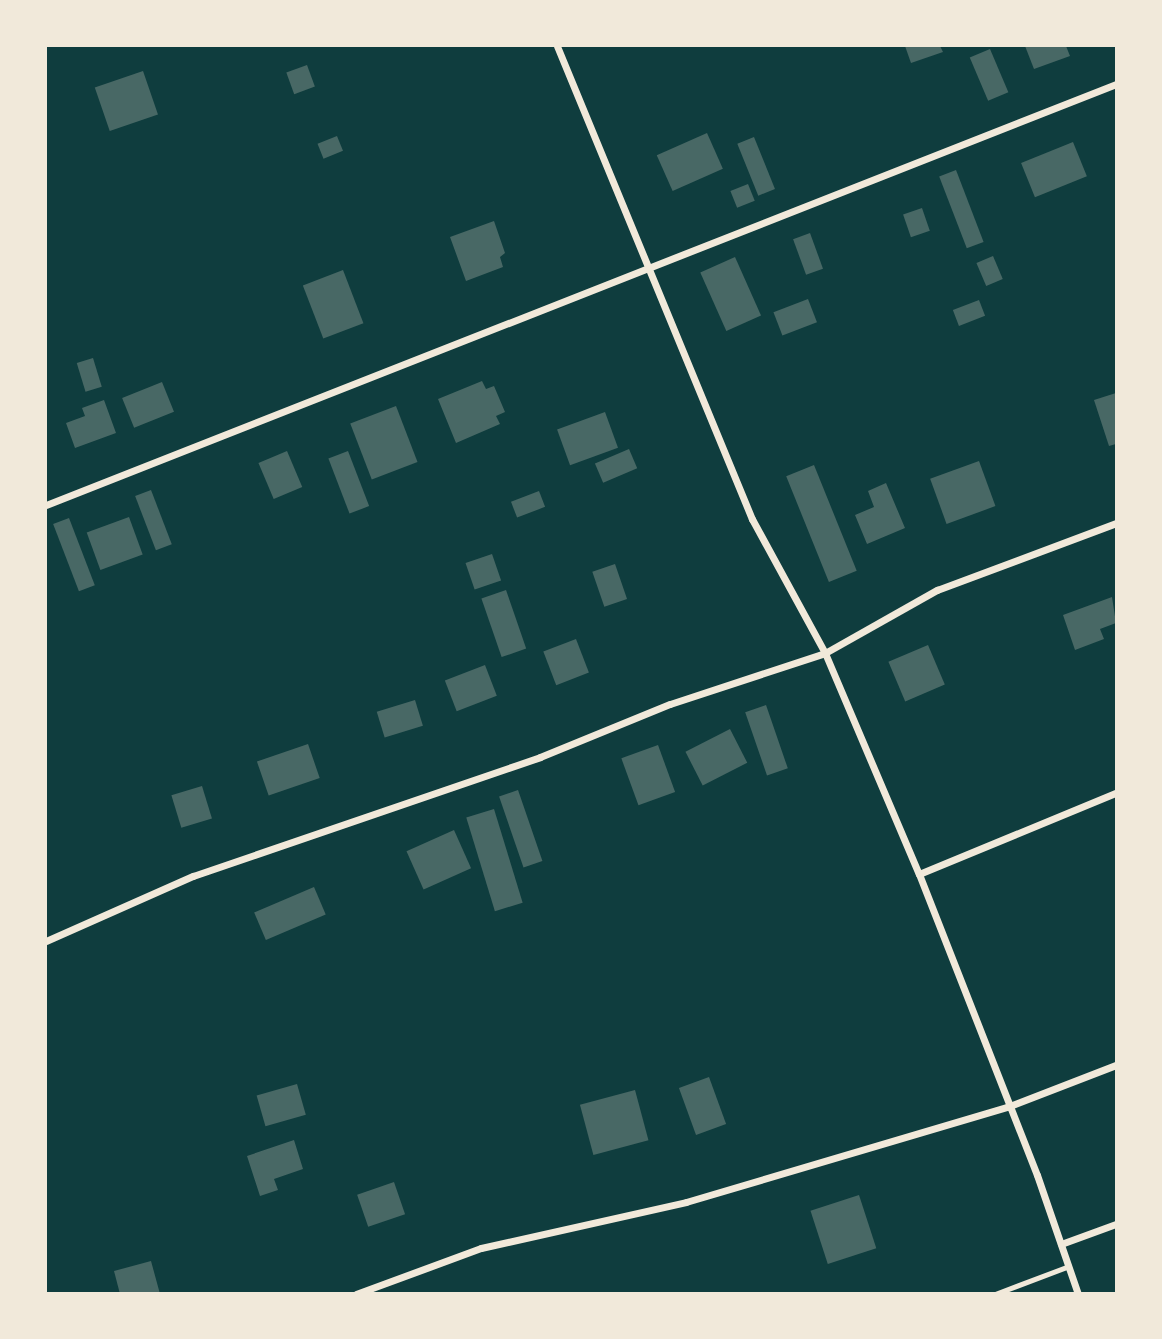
<!DOCTYPE html>
<style>
body{margin:0}
#map{position:relative;width:1162px;height:1339px;overflow:hidden;background:#0f3d3e;font-family:"Sofia Sans Condensed",sans-serif}
div>[style]{position:absolute}
[style*='--x']{left:calc(var(--x)*1px);top:calc(var(--y)*1px);width:calc(var(--w)*1px);rotate:calc(var(--a)*1deg)}
.building>*{inset:0;background:#486865;transform-origin:0 0}
.service>*{height:5px;margin:-2.5px;padding:0 2.5px;transform-origin:2.5px;border-radius:2.5px;background:#f1e9da}
.minor>*{height:7px;margin:-3.5px;padding:0 3.5px;transform-origin:3.5px;border-radius:3.5px;background:#f1e9da}
span{translate:-50% -50%;white-space:nowrap;text-align:center;line-height:1.15;-webkit-text-stroke:5px #f1e9da;paint-order:stroke}
.frame{position:absolute;inset:0;border:47px solid #f1e9da;pointer-events:none}
</style>
<div id="map">
<div class="building">
<div style="clip-path:polygon(905px 46px,940px 46px,943px 52px,911px 63px)"></div>
<div style="clip-path:polygon(1025px 46px,1066px 46px,1070px 56px,1034px 69px)"></div>
<div style="left:990px;top:49px;width:47px;height:22px;rotate:67deg"></div>
<div style="left:307px;top:65px;width:23px;height:22px;rotate:70deg"></div>
<div style="left:143px;top:71px;width:46px;height:51px;rotate:71deg"></div>
<div style="left:707px;top:133px;width:39px;height:55px;rotate:66deg"></div>
<div style="left:337px;top:136px;width:16px;height:21px;rotate:68deg"></div>
<div style="left:754px;top:137px;width:56px;height:18px;rotate:68deg"></div>
<div style="left:1073px;top:142px;width:37px;height:56px;rotate:68deg"></div>
<div style="left:956px;top:170px;width:77px;height:18px;rotate:69deg"></div>
<div style="left:748px;top:184px;width:18px;height:19px;rotate:68deg"></div>
<div style="left:922px;top:208px;width:24px;height:20px;rotate:71deg"></div>
<div style="clip-path:polygon(494px 221px,505px 253px,500px 257px,503px 267px,466px 281px,450px 237px)"></div>
<div style="left:810px;top:233px;width:38px;height:18px;rotate:70deg"></div>
<div style="left:993px;top:256px;width:25px;height:18px;rotate:67deg"></div>
<div style="left:735px;top:257px;width:64px;height:38px;rotate:66deg"></div>
<div style="left:343px;top:270px;width:57px;height:43px;rotate:69deg"></div>
<div style="left:808px;top:299px;width:25px;height:37px;rotate:69deg"></div>
<div style="left:979px;top:300px;width:17px;height:28px;rotate:69deg"></div>
<div style="left:93px;top:358px;width:30px;height:17px;rotate:73deg"></div>
<div style="clip-path:polygon(482px 381px,486px 389px,494px 386px,505px 412px,496px 416px,500px 424px,456px 443px,438px 399px)"></div>
<div style="left:162px;top:382px;width:32px;height:43px;rotate:68deg"></div>
<div style="clip-path:polygon(1116px 393px,1116px 444px,1109px 446px,1094px 400px)"></div>
<div style="clip-path:polygon(104px 400px,116px 433px,75px 448px,66px 423px,85px 416px,82px 408px)"></div>
<div style="left:396px;top:406px;width:60px;height:49px;rotate:69deg"></div>
<div style="left:605px;top:412px;width:38px;height:51px;rotate:70deg"></div>
<div style="left:629px;top:449px;width:21px;height:37px;rotate:67deg"></div>
<div style="left:287px;top:451px;width:39px;height:31px;rotate:67deg"></div>
<div style="left:348px;top:451px;width:59px;height:21px;rotate:69deg"></div>
<div style="left:979px;top:461px;width:48px;height:52px;rotate:70deg"></div>
<div style="left:814px;top:465px;width:114px;height:30px;rotate:68deg"></div>
<div style="clip-path:polygon(886px 483px,905px 528px,867px 544px,855px 515px,874px 507px,868px 491px)"></div>
<div style="left:151px;top:490px;width:58px;height:17px;rotate:69deg"></div>
<div style="left:539px;top:491px;width:17px;height:30px;rotate:69deg"></div>
<div style="left:129px;top:517px;width:40px;height:45px;rotate:70deg"></div>
<div style="left:69px;top:518px;width:72px;height:17px;rotate:69deg"></div>
<div style="left:492px;top:554px;width:28px;height:28px;rotate:71deg"></div>
<div style="left:615px;top:564px;width:37px;height:24px;rotate:71deg"></div>
<div style="left:506px;top:590px;width:62px;height:26px;rotate:71deg"></div>
<div style="clip-path:polygon(1112px 597px,1116px 623px,1100px 629px,1104px 639px,1075px 650px,1063px 615px)"></div>
<div style="left:576px;top:639px;width:36px;height:35px;rotate:69deg"></div>
<div style="left:928px;top:645px;width:43px;height:43px;rotate:67deg"></div>
<div style="left:485px;top:665px;width:33px;height:43px;rotate:69deg"></div>
<div style="left:415px;top:700px;width:27px;height:40px;rotate:73deg"></div>
<div style="left:766px;top:705px;width:67px;height:22px;rotate:71deg"></div>
<div style="left:730px;top:729px;width:38px;height:50px;rotate:63deg"></div>
<div style="left:308px;top:744px;width:36px;height:54px;rotate:71deg"></div>
<div style="left:658px;top:745px;width:50px;height:39px;rotate:70deg"></div>
<div style="left:202px;top:786px;width:34px;height:32px;rotate:73deg"></div>
<div style="left:518px;top:790px;width:75px;height:20px;rotate:71deg"></div>
<div style="left:494px;top:809px;width:98px;height:29px;rotate:73deg"></div>
<div style="left:454px;top:830px;width:42px;height:52px;rotate:66deg"></div>
<div style="left:314px;top:887px;width:30px;height:65px;rotate:67deg"></div>
<div style="left:709px;top:1077px;width:50px;height:32px;rotate:70deg"></div>
<div style="left:297px;top:1084px;width:32px;height:42px;rotate:74deg"></div>
<div style="left:635px;top:1090px;width:52px;height:57px;rotate:75deg"></div>
<div style="clip-path:polygon(294px 1140px,303px 1169px,274px 1179px,278px 1190px,260px 1196px,247px 1156px)"></div>
<div style="left:394px;top:1182px;width:34px;height:39px;rotate:71deg"></div>
<div style="left:859px;top:1195px;width:56px;height:51px;rotate:72deg"></div>
<div style="clip-path:polygon(151px 1261px,160px 1294px,120px 1294px,114px 1271px)"></div>
</div>
<div class="service">
<div style="--x:995;--y:1294;--w:79;--a:-20.7"></div>
</div>
<div class="minor">
<div style="--x:557;--y:46;--w:512;--a:67.6"></div>
<div style="--x:752;--y:519;--w:153;--a:61.4"></div>
<div style="--x:825;--y:653;--w:240;--a:67"></div>
<div style="--x:919;--y:874;--w:323;--a:68.6"></div>
<div style="--x:1037;--y:1175;--w:126;--a:71"></div>
<div style="--x:46;--y:505;--w:1150;--a:-21.48"></div>
<div style="--x:919;--y:874;--w:213;--a:-22.4"></div>
<div style="--x:46;--y:941;--w:161;--a:-23.9"></div>
<div style="--x:193;--y:876;--w:367;--a:-18.9"></div>
<div style="--x:540;--y:757;--w:140;--a:-22.2"></div>
<div style="--x:670;--y:704;--w:163;--a:-18.2"></div>
<div style="--x:825;--y:653;--w:129;--a:-29.4"></div>
<div style="--x:937;--y:590;--w:191;--a:-20.5"></div>
<div style="--x:1061;--y:1244;--w:59;--a:-20"></div>
<div style="--x:356;--y:1294;--w:133;--a:-20.2"></div>
<div style="--x:481;--y:1248;--w:210;--a:-12.6"></div>
<div style="--x:686;--y:1202;--w:335;--a:-16.5"></div>
<div style="--x:1007;--y:1107;--w:117;--a:-21.1"></div>
</div>
<div class="frame"></div>
</div>
